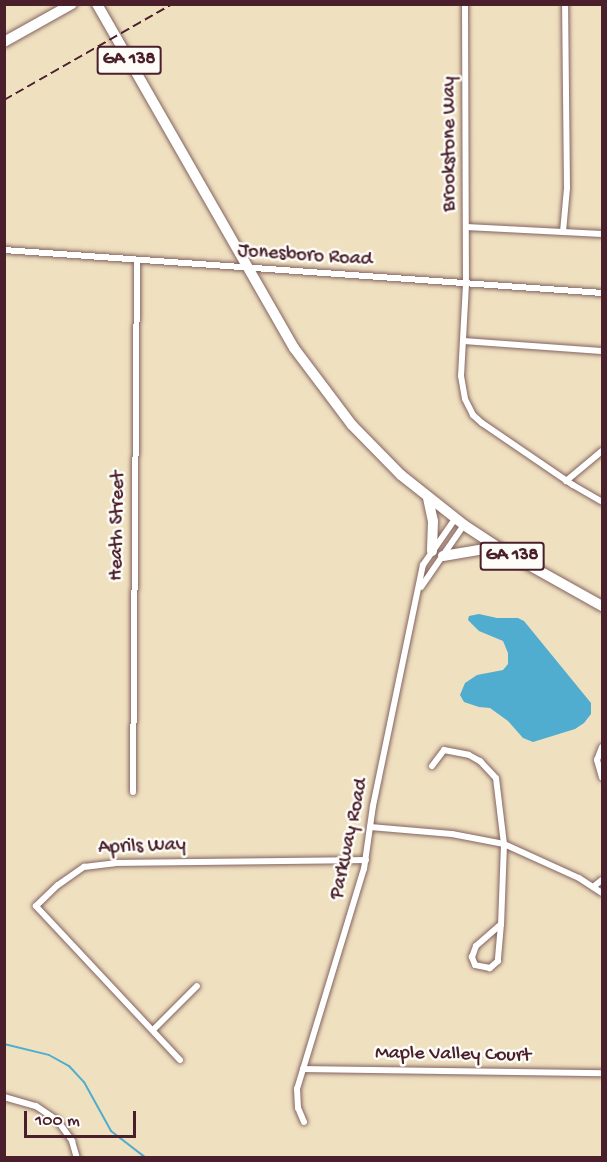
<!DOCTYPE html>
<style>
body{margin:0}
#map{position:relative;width:607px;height:1162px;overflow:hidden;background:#efe0c0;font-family:"Gochi Hand",sans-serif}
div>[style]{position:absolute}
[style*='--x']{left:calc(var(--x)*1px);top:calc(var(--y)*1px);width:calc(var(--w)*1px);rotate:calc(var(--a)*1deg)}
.water>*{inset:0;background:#50adcf}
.stream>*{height:2px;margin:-1px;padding:0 1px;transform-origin:1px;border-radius:1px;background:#50adcf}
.roads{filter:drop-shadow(0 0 2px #84635f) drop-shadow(0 0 2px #84635f)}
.minor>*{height:6px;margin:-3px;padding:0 3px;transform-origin:3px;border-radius:3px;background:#fff}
.primary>*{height:10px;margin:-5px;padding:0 5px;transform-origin:5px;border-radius:5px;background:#fff}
.rail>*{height:2px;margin-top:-1px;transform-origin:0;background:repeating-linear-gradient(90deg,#4a1f2b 0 9px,transparent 0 13.5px)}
span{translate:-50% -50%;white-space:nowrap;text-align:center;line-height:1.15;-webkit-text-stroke:5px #fdfcf7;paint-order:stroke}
.shield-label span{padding:2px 4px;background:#fdfcf7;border:2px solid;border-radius:4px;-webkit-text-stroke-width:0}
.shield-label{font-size:18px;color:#4a1f2b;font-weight:700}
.street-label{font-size:20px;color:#4a1f2b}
.frame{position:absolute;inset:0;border:6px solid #4a1f2b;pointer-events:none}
.scale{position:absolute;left:24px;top:1111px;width:112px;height:27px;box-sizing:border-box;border:3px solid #4a1f2b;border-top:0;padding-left:8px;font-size:18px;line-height:21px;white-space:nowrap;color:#4a1f2b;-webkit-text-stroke:4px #fdfcf7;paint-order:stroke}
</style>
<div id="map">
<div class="water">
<div style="clip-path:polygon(479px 614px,497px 618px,518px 618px,524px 621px,591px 703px,591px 714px,584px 723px,575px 729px,533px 742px,523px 738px,508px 721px,490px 708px,479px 707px,464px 702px,460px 695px,465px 683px,477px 675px,503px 670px,508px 664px,508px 653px,503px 641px,479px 631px,468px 620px,469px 616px)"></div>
</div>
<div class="stream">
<div style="--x:4;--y:1044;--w:46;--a:13.7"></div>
<div style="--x:49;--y:1055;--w:23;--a:29"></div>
<div style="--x:69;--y:1066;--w:22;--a:47"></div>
<div style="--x:84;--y:1082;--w:56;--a:61.1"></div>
<div style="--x:111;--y:1131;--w:44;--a:37.6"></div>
</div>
<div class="roads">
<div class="minor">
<div style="--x:465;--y:4;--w:280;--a:89.8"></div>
<div style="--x:466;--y:284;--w:92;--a:93.1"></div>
<div style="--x:461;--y:376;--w:23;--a:80"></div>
<div style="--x:465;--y:399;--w:18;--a:63"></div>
<div style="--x:473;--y:415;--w:12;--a:42"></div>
<div style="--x:482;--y:423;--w:110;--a:34.3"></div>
<div style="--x:573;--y:485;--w:34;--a:30"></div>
<div style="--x:466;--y:227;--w:136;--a:2.9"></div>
<div style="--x:563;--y:232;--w:44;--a:-84.8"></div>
<div style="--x:567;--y:188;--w:184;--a:-90.6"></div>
<div style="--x:4;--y:250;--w:600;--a:4.11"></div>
<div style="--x:463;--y:341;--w:139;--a:4.1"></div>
<div style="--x:566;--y:481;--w:47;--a:-39.8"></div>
<div style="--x:421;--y:587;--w:75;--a:-55.3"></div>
<div style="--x:602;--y:747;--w:14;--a:111"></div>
<div style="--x:597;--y:760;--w:18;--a:74"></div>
<div style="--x:432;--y:766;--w:20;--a:-53"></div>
<div style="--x:444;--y:750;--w:25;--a:11"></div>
<div style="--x:469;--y:755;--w:13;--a:29"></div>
<div style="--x:480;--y:761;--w:23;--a:47"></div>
<div style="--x:496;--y:778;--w:66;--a:83.1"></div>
<div style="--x:504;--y:844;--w:80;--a:92.1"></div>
<div style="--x:133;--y:792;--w:532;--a:-89.57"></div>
<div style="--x:370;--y:827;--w:82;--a:4.9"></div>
<div style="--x:452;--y:834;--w:53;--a:10.9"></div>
<div style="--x:504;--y:844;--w:82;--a:24.4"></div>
<div style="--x:579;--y:878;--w:27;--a:33"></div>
<div style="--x:593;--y:887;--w:11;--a:-38"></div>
<div style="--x:501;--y:924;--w:37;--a:95"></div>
<div style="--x:498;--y:961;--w:11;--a:139"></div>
<div style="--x:490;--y:968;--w:15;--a:-169"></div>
<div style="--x:475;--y:965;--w:9;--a:-111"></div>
<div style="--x:472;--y:957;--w:12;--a:-70"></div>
<div style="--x:476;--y:946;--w:33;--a:-41"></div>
<div style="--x:153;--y:1030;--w:62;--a:-45"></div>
<div style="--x:180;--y:1060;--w:211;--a:-133.1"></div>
<div style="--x:36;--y:906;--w:30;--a:-44"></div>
<div style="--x:58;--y:885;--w:32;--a:-35"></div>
<div style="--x:84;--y:867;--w:31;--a:-7"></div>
<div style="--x:115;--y:863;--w:251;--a:-0.7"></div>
<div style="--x:303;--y:1069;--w:299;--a:0.8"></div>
<div style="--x:4;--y:1097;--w:33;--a:16"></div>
<div style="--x:36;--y:1106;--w:25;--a:34"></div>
<div style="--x:57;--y:1120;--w:26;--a:54"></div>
<div style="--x:72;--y:1141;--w:18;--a:74"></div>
<div style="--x:304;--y:1122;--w:15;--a:-113"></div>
<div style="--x:298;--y:1108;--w:19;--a:-93"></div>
<div style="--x:297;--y:1089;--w:230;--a:-73.1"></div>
<div style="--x:364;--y:869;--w:64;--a:-81.9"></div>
<div style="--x:373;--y:806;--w:246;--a:-78.3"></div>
<div style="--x:423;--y:565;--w:56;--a:-55.2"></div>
</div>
<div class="primary">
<div style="--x:97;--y:4;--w:396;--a:60.2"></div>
<div style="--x:294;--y:348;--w:96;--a:53"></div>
<div style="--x:352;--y:425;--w:70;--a:45.6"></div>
<div style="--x:401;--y:475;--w:80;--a:38.4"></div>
<div style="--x:464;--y:525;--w:45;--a:33.3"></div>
<div style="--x:502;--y:550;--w:115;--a:29.2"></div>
<div style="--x:4;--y:42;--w:78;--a:-29.2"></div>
<div style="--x:428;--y:498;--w:24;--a:78"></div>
<div style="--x:433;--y:521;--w:30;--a:92"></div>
<div style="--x:443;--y:556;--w:55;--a:-9.5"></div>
</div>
</div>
<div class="rail">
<div style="--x:4;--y:100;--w:193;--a:-29.7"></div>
</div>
<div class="shield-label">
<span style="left:129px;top:60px">GA 138</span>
<span style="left:512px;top:556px">GA 138</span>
</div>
<div class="street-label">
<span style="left:450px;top:144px;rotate:-90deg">Brookstone Way</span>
<span style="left:305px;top:256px;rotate:4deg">Jonesboro Road</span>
<span style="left:118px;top:526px;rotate:-89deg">Heath Street</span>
<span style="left:350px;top:839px;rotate:-78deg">Parkway Road</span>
<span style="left:142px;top:847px;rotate:-2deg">Aprils Way</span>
<span style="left:453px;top:1055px;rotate:1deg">Maple Valley Court</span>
</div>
<div class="frame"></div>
<div class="scale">100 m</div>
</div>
